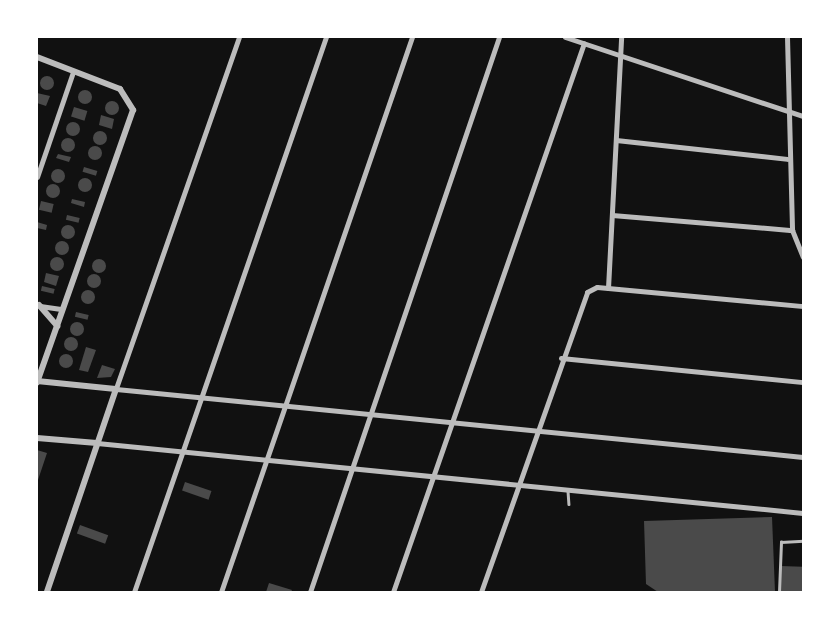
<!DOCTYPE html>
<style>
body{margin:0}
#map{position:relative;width:840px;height:629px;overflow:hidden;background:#111;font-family:Cabin,sans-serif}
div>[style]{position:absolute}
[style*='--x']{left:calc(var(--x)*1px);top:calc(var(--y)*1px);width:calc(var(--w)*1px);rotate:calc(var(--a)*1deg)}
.building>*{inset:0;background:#4a4a4a;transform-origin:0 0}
.round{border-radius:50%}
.service>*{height:2.5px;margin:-1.25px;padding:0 1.25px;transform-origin:1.25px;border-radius:1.25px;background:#bcbcbc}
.minor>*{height:5px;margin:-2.5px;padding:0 2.5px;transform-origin:2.5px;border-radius:2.5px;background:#bcbcbc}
.tertiary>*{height:6px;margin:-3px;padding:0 3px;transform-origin:3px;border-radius:3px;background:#bcbcbc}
span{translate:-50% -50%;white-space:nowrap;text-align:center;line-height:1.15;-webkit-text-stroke:5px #fff;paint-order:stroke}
.frame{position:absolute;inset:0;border:38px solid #fff;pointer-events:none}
</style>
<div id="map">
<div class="building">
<div class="round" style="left:40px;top:76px;width:14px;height:14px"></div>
<div class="round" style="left:78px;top:90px;width:14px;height:14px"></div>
<div style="clip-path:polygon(37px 93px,50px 96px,46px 106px,37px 103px)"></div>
<div class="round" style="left:105px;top:101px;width:14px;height:14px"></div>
<div style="left:74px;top:107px;width:14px;height:10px;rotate:17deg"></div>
<div style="clip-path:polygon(101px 115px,114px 119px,112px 129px,99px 125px)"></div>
<div class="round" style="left:66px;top:122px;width:14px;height:14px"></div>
<div class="round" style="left:93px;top:131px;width:14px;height:14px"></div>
<div class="round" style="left:61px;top:138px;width:14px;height:14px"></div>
<div class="round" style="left:88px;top:146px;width:14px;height:14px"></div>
<div style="clip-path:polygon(58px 154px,71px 157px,69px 162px,56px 158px)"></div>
<div style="left:84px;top:167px;width:14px;height:5px;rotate:17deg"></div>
<div class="round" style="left:51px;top:169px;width:14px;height:14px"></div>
<div class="round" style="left:78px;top:178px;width:14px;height:14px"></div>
<div class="round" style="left:46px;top:184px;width:14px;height:14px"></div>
<div style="clip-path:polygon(72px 199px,85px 202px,84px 207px,71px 203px)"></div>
<div style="left:41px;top:201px;width:13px;height:9px;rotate:13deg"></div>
<div style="left:67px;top:215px;width:13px;height:5px;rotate:13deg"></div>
<div style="clip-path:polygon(37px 222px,47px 225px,46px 230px,37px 228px)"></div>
<div class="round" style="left:61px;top:225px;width:14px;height:14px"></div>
<div class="round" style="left:55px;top:241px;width:14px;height:14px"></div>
<div class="round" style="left:50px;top:257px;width:14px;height:14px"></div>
<div class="round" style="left:92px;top:259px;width:14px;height:14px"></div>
<div style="clip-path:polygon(46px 273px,59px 276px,56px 286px,44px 282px)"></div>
<div class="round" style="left:87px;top:274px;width:14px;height:14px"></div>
<div style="left:42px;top:286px;width:13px;height:5px;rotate:13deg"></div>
<div class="round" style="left:81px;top:290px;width:14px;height:14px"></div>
<div style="left:76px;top:312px;width:13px;height:5px;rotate:13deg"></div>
<div class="round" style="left:70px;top:322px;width:14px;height:14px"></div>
<div class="round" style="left:64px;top:337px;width:14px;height:14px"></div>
<div style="clip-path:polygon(86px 347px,96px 350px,88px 372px,79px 370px)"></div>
<div class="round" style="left:59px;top:354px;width:14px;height:14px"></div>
<div style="clip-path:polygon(102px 365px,115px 369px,111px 377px,97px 378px)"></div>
<div style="clip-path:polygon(37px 450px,47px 453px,37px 483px)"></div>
<div style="left:185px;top:482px;width:28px;height:9px;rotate:19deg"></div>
<div style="clip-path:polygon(772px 517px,775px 592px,658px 592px,646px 584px,644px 521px)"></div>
<div style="left:80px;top:525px;width:30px;height:9px;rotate:20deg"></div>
<div style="left:780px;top:566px;width:23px;height:26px;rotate:2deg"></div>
<div style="clip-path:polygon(269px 583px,292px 590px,291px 592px,266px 592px)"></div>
</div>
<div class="service">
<div style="--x:568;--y:491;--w:13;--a:86"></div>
<div style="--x:779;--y:592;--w:50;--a:-87.7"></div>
<div style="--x:781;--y:542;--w:22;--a:-3"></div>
</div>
<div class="minor">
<div style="--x:239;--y:37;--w:373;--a:109.3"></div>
<div style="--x:116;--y:389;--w:690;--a:5.65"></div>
<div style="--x:565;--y:37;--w:251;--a:18.4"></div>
<div style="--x:787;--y:37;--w:193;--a:88.5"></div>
<div style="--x:792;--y:230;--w:29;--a:68"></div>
<div style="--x:616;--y:140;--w:172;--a:6.3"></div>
<div style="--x:37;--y:177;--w:111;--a:-71.1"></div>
<div style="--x:612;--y:215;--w:181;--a:4.8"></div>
<div style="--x:608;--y:288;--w:251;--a:-87"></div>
<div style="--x:40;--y:306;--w:21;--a:8"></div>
<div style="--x:561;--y:358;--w:243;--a:5.7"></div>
<div style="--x:97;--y:443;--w:709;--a:5.66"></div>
<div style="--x:134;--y:592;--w:587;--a:-70.92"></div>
<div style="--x:221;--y:592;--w:587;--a:-71.01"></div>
<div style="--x:310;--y:592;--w:586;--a:-71.19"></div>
<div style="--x:393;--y:592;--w:581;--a:-70.82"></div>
<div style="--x:481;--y:592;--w:318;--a:-70.5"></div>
<div style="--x:587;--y:292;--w:11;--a:-27"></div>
<div style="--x:597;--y:287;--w:207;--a:5.3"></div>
</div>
<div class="tertiary">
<div style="--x:37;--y:57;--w:89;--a:21.1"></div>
<div style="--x:120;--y:89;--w:25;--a:58"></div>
<div style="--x:133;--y:110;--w:289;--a:109.4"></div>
<div style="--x:39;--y:305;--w:28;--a:49"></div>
<div style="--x:37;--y:381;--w:79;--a:5.8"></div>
<div style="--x:116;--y:389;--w:214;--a:108.8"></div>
<div style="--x:37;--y:438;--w:60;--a:4.8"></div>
</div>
<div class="frame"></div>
</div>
